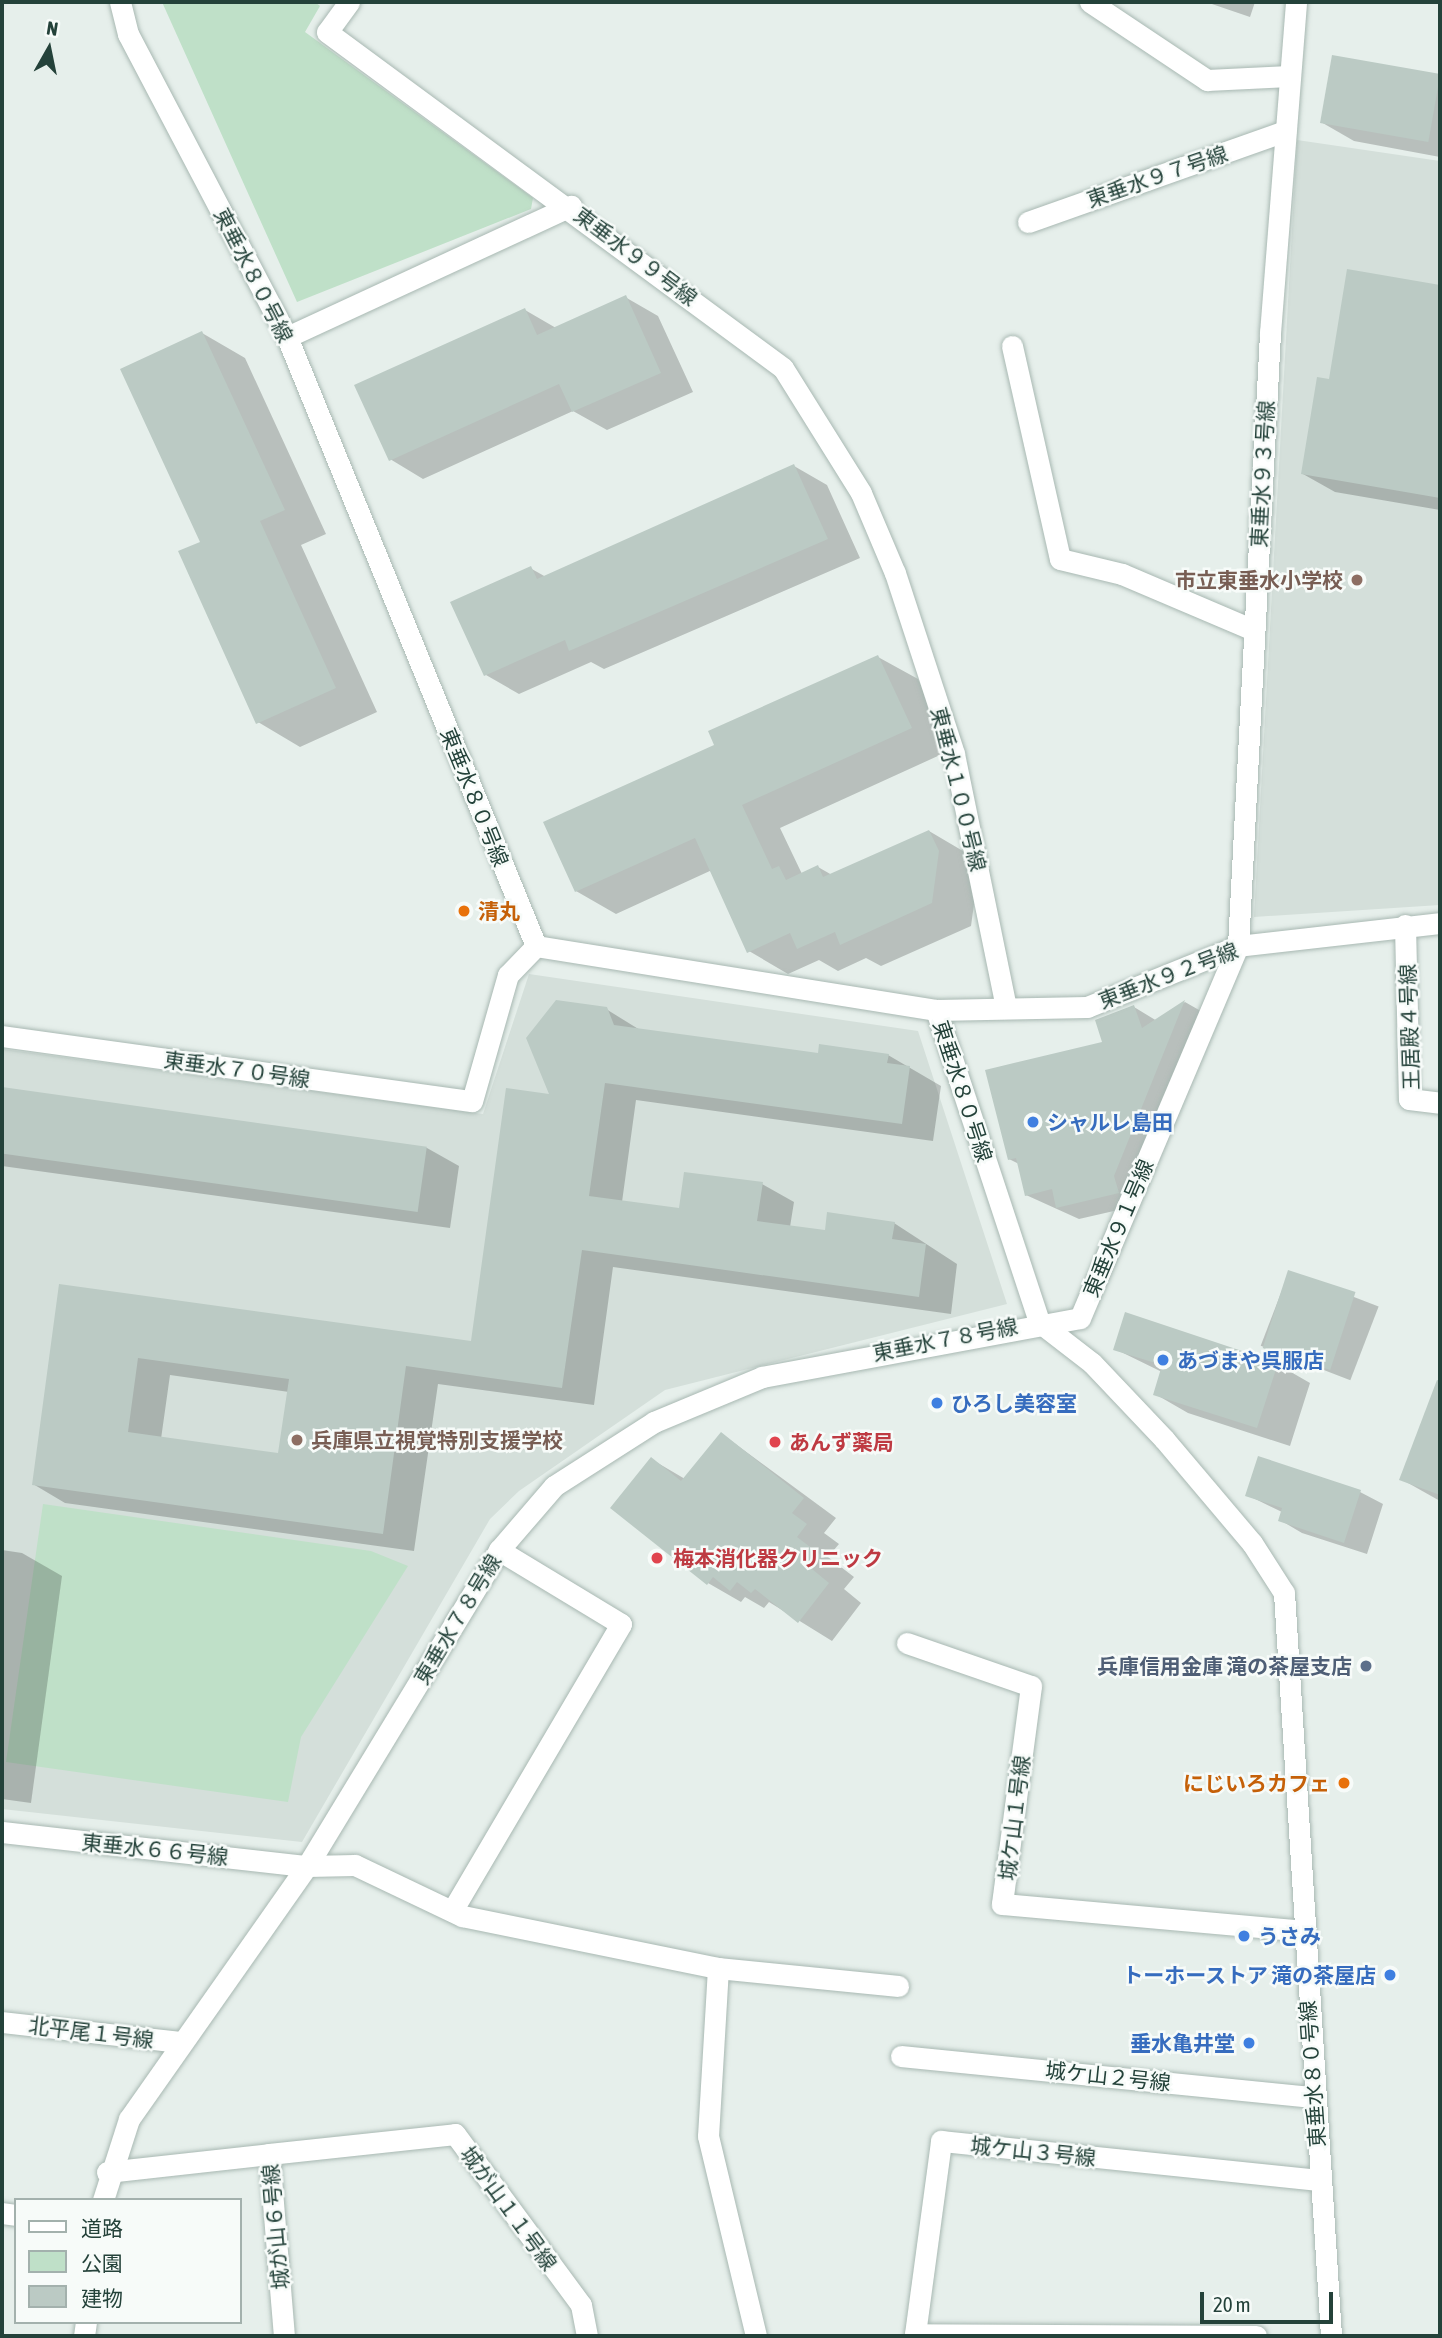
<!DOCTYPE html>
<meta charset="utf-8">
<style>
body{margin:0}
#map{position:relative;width:1442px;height:2338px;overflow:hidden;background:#e6efeb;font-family:"Asap Condensed","Noto Sans JP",sans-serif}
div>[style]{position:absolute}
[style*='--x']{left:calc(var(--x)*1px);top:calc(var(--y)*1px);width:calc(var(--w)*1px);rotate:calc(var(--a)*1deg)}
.built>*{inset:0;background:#d4dfda}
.green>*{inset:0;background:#bfe0c8}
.shadow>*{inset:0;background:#0003;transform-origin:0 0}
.building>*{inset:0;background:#bbcac4;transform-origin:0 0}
.roads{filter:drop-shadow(0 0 2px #a8b8b2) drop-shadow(0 0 2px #a8b8b2)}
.minor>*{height:21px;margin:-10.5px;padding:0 10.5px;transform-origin:10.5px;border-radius:10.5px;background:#fff}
.dots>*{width:19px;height:19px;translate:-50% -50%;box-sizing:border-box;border:4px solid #f7fbf9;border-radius:50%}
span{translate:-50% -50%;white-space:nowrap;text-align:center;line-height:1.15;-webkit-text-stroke:5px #f7fbf9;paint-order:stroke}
.street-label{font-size:21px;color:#24423a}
.education-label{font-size:21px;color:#785e54;font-weight:700}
.right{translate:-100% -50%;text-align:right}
.left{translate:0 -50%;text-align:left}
.food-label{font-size:21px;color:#c56008;font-weight:700}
.shop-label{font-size:21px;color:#366cbe;font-weight:700}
.health-label{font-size:21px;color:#be3a42;font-weight:700}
.service-label{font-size:21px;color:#4e5e75;font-weight:700}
.frame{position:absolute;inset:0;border:4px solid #24423a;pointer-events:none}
.legend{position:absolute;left:14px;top:2198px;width:228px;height:126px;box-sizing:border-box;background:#f7fbf9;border:2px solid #a3b1ad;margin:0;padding:9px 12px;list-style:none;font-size:21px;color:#24423a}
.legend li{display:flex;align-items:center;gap:14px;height:35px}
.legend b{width:35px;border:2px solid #a3b1ad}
.north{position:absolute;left:14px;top:14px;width:70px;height:70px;-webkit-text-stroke:5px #f7fbf9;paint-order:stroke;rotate:9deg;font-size:19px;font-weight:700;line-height:28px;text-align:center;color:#24423a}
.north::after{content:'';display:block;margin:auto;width:24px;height:32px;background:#24423a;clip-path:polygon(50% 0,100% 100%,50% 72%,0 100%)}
.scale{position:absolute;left:1200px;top:2292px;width:133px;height:32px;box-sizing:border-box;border:4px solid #24423a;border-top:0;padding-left:9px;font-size:21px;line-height:24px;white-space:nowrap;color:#24423a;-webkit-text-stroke:5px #f7fbf9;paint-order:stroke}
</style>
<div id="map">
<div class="built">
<div style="clip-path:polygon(1297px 140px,1440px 161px,1440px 905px,1254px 917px)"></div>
<div style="clip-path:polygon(529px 974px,918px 1031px,1007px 1304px,665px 1390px,519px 1491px,490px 1519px,302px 1842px,2px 1809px,2px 1049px,483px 1114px)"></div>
</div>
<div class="green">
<div style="clip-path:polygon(162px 2px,315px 2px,320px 6px,305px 32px,533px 198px,531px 209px,297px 302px)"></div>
<div style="clip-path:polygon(43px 1504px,371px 1551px,408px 1566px,301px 1737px,288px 1802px,6px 1762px)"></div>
</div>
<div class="shadow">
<div style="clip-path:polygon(1206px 2px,1255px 2px,1250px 17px)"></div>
<div style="clip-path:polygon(1333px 57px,1440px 76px,1440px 157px,1354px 141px,1321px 122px)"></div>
<div style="clip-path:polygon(1348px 271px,1440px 287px,1440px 510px,1335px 492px,1303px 474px,1330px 381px)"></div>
<div style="clip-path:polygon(625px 297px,658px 316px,693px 392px,607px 430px,573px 411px,423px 479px,390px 459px,525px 310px,556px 328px)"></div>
<div style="clip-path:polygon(202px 333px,245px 358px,326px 534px,301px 545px,377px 712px,300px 747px,258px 722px,202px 543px)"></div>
<div style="clip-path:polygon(794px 466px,827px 485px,860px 558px,604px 669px,591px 662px,519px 694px,486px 675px,530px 568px,546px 577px)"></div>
<div style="clip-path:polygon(878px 657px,918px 679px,951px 750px,780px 828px,802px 874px,818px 867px,832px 875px,929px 831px,968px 854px,978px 875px,971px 926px,881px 966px,866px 958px,838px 971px,819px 960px,788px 974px,749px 951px,712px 870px,616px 914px,576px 891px,717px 746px)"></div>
<div style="clip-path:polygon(1185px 1002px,1206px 1014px,1136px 1189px,1140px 1205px,1079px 1219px,1026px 1195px,1019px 1164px,1009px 1159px,1104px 1043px,1134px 1007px,1157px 1021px)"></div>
<div style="clip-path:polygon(evenodd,606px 1009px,640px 1030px,819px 1055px,888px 1055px,941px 1086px,933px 1141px,636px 1100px,622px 1202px,681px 1210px,762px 1184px,794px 1202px,790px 1227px,827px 1232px,894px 1223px,957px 1264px,951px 1314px,613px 1267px,594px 1405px,438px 1384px,414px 1551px,65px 1503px,33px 1484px,61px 1286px,473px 1343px,552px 1096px,606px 1009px,170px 1375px,289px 1392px,280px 1455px,161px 1439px,170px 1375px)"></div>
<div style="clip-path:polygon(2px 1089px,427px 1148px,459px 1166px,450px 1228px,2px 1166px)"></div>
<div style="left:1289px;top:1272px;width:96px;height:79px;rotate:21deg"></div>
<div style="clip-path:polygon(1115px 1349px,1277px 1364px,1310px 1383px,1290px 1446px,1188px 1413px,1155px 1394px,1162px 1372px)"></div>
<div style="clip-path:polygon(1421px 1428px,1440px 1435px,1440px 1501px,1401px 1479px)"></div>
<div style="clip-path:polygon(722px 1434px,836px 1518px,824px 1533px,839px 1544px,828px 1557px,854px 1577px,844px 1589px,861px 1603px,832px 1641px,769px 1602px,764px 1608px,745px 1597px,741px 1602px,708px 1583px,651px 1459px,685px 1479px)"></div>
<div style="clip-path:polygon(1360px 1492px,1383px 1504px,1367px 1554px,1302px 1533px,1280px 1520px,1282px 1512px,1247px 1495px)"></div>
<div style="clip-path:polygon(2px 1550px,22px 1553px,62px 1576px,31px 1803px,2px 1799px)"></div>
</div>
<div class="building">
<div style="left:1332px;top:55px;width:110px;height:69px;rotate:10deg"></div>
<div style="clip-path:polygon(1347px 269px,1440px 285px,1440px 498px,1301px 474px,1317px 377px,1329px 379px)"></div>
<div style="clip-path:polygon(626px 295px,661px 373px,572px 412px,559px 384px,389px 461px,354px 385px,525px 308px,537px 335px)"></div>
<div style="clip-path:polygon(202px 331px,285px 510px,260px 521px,336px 688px,256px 724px,178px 551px,200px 542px,120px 369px)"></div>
<div style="clip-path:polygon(794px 464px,828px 539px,569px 651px,565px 640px,484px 676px,450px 602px,531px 566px,537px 579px)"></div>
<div style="clip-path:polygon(878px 655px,912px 728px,742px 805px,772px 869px,779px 866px,786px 880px,818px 865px,823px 877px,929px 830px,939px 851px,932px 903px,840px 945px,835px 932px,797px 949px,790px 933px,747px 953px,695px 838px,575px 892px,543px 822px,714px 745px,708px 731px)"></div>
<div style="clip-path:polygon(evenodd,556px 1000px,607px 1007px,614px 1025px,818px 1053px,819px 1044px,889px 1054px,887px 1063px,910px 1066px,902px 1124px,605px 1083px,589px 1196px,679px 1208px,684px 1172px,763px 1182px,757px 1221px,825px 1230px,827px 1212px,895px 1222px,892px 1239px,926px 1244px,919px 1297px,582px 1250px,562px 1388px,406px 1366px,383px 1534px,32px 1485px,59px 1284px,471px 1341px,506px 1088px,549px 1094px,526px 1038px,556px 1000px,138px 1358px,289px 1379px,278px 1453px,128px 1432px,138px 1358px)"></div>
<div style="clip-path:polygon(1185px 1000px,1114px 1176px,1119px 1193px,1056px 1208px,1052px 1189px,1025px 1196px,1016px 1158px,1008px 1160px,985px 1070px,1102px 1042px,1095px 1020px,1134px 1005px,1142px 1028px)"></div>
<div style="left:2px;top:1087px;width:429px;height:66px;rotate:8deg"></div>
<div style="left:1288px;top:1270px;width:71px;height:82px;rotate:18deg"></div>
<div style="clip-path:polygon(1125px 1312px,1278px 1363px,1257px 1428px,1153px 1395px,1162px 1365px,1113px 1350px)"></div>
<div style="clip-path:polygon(1437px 1380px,1440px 1381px,1440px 1495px,1399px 1480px)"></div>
<div style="clip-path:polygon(721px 1432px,804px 1498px,792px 1513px,807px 1524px,797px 1537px,822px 1556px,812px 1569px,829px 1583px,798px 1623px,755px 1589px,751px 1593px,737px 1582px,730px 1591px,713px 1577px,707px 1585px,610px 1508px,651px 1457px,681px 1481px)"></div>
<div style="clip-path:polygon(1258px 1456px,1361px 1490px,1344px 1543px,1278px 1521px,1282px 1508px,1245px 1496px)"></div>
</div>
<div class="roads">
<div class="minor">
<div style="--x:120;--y:2;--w:33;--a:76"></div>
<div style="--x:128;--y:34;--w:342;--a:62.3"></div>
<div style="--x:287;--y:337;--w:658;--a:67.76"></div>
<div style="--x:536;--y:946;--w:405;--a:9.1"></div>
<div style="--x:936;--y:1010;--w:329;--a:71.7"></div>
<div style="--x:1039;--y:1322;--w:67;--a:37.7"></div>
<div style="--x:1092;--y:1363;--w:105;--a:46.5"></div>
<div style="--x:1164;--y:1439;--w:136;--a:49.8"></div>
<div style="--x:1252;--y:1543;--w:59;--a:57.4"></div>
<div style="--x:1284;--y:1593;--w:744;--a:86.38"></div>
<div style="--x:349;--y:2;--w:37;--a:126"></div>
<div style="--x:327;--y:32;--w:566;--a:36.38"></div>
<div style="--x:783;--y:368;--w:147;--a:58"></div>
<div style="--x:861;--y:493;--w:87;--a:67"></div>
<div style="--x:895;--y:573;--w:190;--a:71.9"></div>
<div style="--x:954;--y:754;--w:259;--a:78.4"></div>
<div style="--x:1090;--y:2;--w:141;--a:33.7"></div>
<div style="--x:1207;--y:80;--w:82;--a:-2.8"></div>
<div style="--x:1028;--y:222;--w:273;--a:-19.5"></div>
<div style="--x:287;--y:337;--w:313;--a:-24.8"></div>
<div style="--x:1012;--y:346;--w:218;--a:77.3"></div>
<div style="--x:1060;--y:559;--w:64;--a:13.6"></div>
<div style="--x:1122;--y:574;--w:142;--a:23.1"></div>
<div style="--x:1405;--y:925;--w:174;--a:88.7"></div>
<div style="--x:1409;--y:1099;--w:31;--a:7"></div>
<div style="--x:936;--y:1010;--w:151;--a:-1.1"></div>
<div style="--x:1087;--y:1007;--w:163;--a:-22"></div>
<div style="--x:1238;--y:946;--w:203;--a:-6.5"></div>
<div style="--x:2;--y:1036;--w:474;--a:7.9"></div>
<div style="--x:472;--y:1101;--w:131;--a:-74.1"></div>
<div style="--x:508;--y:975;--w:40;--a:-46"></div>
<div style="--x:907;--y:1643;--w:131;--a:19.1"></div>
<div style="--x:1031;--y:1686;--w:220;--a:97.6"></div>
<div style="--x:1002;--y:1904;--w:302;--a:5.1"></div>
<div style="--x:2;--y:1832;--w:307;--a:6.4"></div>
<div style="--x:307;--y:1866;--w:48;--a:-1.2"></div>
<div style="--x:355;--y:1865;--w:119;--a:25.5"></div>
<div style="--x:462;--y:1916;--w:261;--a:11.5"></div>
<div style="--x:718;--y:1968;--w:168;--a:93.4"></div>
<div style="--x:708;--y:2136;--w:206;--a:76.5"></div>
<div style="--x:452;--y:1911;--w:333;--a:-59.5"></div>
<div style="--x:621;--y:1624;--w:143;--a:-148.8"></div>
<div style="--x:718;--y:1968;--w:181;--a:5.7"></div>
<div style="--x:2;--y:2022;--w:180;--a:6.4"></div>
<div style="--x:901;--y:2056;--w:416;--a:5.7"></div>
<div style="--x:269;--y:2154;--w:187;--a:-6.1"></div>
<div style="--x:455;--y:2134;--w:212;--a:53.6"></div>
<div style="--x:581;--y:2305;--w:32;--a:79"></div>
<div style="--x:107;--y:2172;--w:163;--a:-6.3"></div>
<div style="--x:269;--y:2154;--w:183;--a:85.3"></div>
<div style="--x:103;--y:2200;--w:85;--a:-72.2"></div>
<div style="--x:129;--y:2119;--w:309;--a:-54.9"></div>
<div style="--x:307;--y:1866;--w:370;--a:-58.7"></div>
<div style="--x:499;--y:1550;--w:84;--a:-49.3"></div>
<div style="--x:554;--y:1486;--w:119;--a:-32.6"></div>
<div style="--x:654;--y:1422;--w:117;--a:-22.6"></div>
<div style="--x:762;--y:1377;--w:323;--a:-10.5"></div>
<div style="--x:1080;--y:1318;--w:404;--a:-67"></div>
<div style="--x:1238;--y:946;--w:614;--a:-87.01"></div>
<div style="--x:1270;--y:333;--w:332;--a:-85.5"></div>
<div style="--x:2;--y:2213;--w:14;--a:8"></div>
<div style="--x:84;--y:2336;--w:14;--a:-82"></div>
<div style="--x:1256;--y:2336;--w:341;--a:-179.7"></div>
<div style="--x:915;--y:2334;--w:195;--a:-82.3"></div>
<div style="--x:941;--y:2141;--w:379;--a:5.9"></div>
</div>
</div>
<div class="dots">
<div style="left:1357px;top:580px;background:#8d6e63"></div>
<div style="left:464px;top:911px;background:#e8710a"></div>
<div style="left:1033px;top:1122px;background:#3f7fe0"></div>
<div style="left:1163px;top:1360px;background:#3f7fe0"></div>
<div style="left:937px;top:1403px;background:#3f7fe0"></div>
<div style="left:297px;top:1440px;background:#8d6e63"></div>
<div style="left:775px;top:1442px;background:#e0444e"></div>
<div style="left:657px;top:1558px;background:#e0444e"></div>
<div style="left:1366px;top:1666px;background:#5c6f8a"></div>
<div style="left:1344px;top:1783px;background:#e8710a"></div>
<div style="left:1244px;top:1936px;background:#3f7fe0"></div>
<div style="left:1390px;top:1975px;background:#3f7fe0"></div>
<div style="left:1249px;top:2043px;background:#3f7fe0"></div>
</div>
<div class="street-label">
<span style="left:1157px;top:176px;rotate:-19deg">東垂水９７号線</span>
<span style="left:636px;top:256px;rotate:37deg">東垂水９９号線</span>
<span style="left:254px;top:275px;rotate:63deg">東垂水８０号線</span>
<span style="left:1262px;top:474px;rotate:-87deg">東垂水９３号線</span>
<span style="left:959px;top:789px;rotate:76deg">東垂水１００号線</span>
<span style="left:475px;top:797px;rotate:68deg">東垂水８０号線</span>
<span style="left:1168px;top:975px;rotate:-21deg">東垂水９２号線</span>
<span style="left:1409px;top:1027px;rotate:-92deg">王居殿４号線</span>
<span style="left:237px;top:1069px;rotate:8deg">東垂水７０号線</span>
<span style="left:963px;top:1091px;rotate:72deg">東垂水８０号線</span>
<span style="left:1118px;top:1228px;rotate:-67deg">東垂水９１号線</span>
<span style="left:945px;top:1339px;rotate:-11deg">東垂水７８号線</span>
<span style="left:457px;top:1619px;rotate:-59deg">東垂水７８号線</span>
<span style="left:1014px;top:1818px;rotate:-83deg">城ケ山１号線</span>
<span style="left:155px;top:1849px;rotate:6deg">東垂水６６号線</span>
<span style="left:91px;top:2032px;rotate:7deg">北平尾１号線</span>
<span style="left:1312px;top:2074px;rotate:-94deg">東垂水８０号線</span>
<span style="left:1108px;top:2076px;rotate:6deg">城ケ山２号線</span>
<span style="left:1033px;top:2151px;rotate:6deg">城ケ山３号線</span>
<span style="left:509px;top:2208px;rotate:54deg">城が山１１号線</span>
<span style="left:275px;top:2227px;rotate:-95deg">城が山６号線</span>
</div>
<div class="education-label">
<span class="right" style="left:1343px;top:580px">市立東垂水小学校</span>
<span class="left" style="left:311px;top:1440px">兵庫県立視覚特別支援学校</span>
</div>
<div class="food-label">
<span class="left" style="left:478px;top:911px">清丸</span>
<span class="right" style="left:1330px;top:1783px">にじいろカフェ</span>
</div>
<div class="shop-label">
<span class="left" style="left:1047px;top:1122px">シャルレ島田</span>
<span class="left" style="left:1177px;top:1360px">あづまや呉服店</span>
<span class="left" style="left:951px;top:1403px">ひろし美容室</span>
<span class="left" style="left:1258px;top:1936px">うさみ</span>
<span class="right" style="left:1376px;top:1975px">トーホーストア 滝の茶屋店</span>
<span class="right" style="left:1235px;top:2043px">垂水亀井堂</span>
</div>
<div class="health-label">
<span class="left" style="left:789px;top:1442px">あんず薬局</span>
<span class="left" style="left:673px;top:1558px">梅本消化器クリニック</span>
</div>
<div class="service-label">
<span class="right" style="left:1352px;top:1666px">兵庫信用金庫 滝の茶屋支店</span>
</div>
<div class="frame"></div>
<ul class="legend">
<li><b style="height:9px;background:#fff"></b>道路</li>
<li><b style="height:19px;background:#bfe0c8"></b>公園</li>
<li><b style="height:19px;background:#bbcac4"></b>建物</li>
</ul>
<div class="north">N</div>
<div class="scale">20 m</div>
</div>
